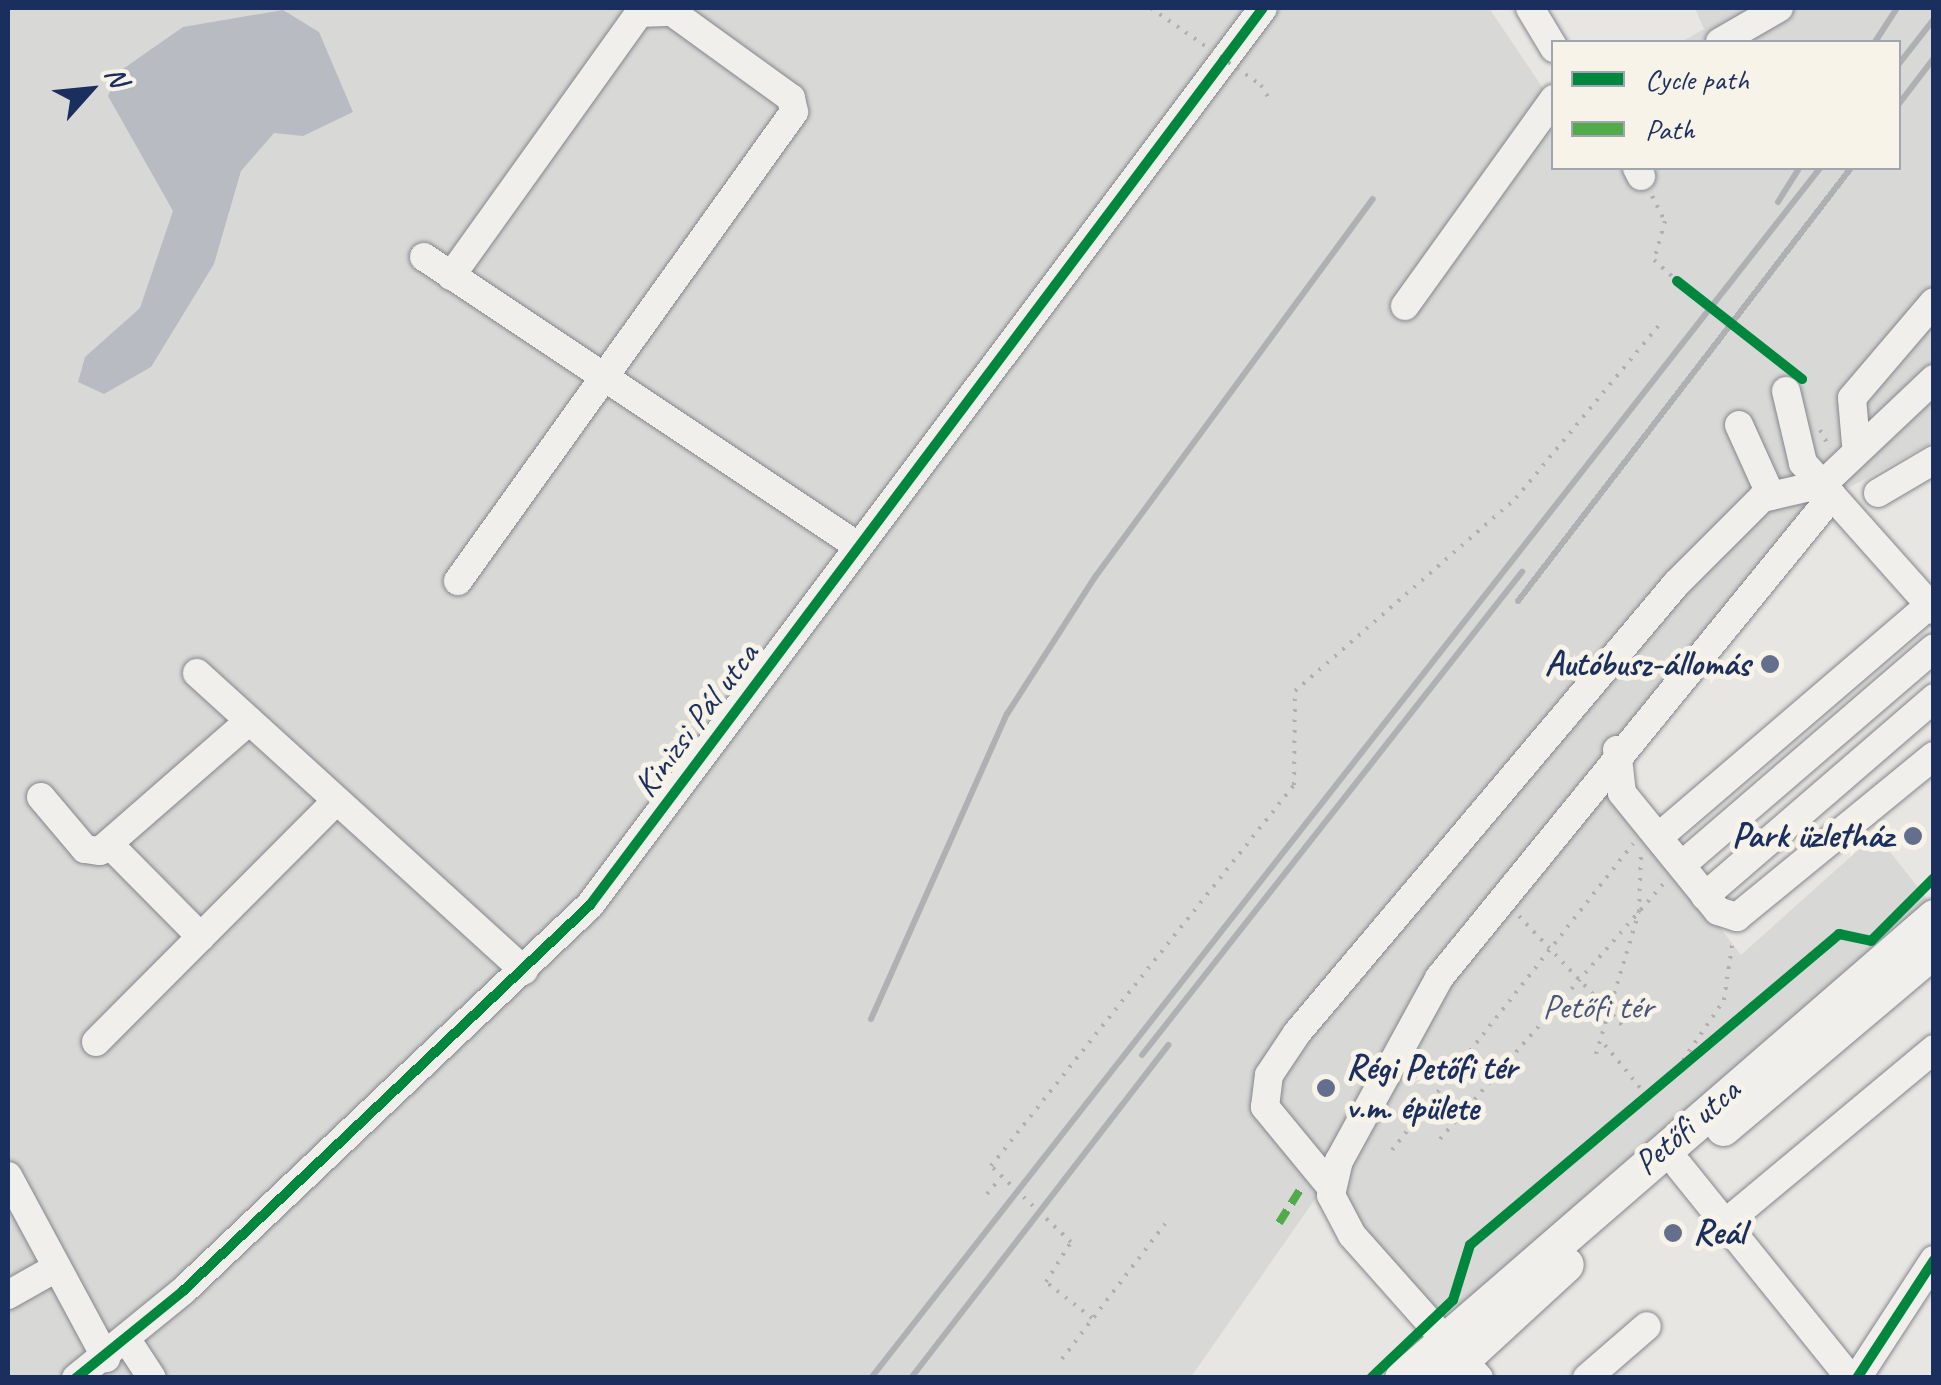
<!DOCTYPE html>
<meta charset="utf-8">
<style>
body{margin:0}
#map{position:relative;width:1941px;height:1385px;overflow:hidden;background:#e8e6e2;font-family:Caveat,sans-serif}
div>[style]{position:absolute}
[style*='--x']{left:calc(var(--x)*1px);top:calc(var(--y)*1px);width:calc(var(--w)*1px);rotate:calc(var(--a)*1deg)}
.built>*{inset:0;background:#d8d8d6}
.water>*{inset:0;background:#b8bbc2}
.path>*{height:4px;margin-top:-2px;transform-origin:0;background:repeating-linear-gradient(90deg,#afb0b3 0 2.5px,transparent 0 10.5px)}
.roads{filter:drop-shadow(0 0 2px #83868d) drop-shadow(0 0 2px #83868d)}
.minor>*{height:28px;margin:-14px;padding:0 14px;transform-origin:14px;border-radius:14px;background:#f0efeb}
.major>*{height:35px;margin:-17.5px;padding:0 17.5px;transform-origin:17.5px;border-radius:17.5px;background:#f0efeb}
.rail>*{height:6px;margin:-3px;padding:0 3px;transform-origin:3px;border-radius:3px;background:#afb0b3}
.path-bridge>*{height:4px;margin-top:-2px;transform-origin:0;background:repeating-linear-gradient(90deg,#afb0b3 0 2.5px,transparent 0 10.5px)}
.quiet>*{height:8px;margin-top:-4px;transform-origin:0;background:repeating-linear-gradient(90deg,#52ab49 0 15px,transparent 0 23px)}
.cycleway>*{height:10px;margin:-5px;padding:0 5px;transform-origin:5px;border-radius:5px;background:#00873e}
.dots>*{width:28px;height:28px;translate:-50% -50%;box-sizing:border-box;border:5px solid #f7f3e8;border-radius:50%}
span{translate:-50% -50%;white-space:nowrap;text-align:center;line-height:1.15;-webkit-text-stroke:10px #f7f3e8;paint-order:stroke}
.poi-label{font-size:35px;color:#1b2f5e;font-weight:700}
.right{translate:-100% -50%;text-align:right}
.left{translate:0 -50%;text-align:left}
.street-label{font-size:35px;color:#1b2f5e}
.park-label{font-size:35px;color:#47567a}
.frame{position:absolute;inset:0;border:10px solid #1b2f5e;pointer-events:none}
.legend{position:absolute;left:1551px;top:40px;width:350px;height:130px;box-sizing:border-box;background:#f7f3e8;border:2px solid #9fa5b1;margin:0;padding:12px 18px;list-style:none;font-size:30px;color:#1b2f5e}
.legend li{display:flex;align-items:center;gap:20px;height:50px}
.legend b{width:50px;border:2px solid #9fa5b1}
.north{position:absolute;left:40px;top:40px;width:100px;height:100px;-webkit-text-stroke:8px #f7f3e8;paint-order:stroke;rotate:63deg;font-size:28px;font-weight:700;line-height:40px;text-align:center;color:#1b2f5e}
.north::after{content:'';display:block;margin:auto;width:35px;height:45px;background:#1b2f5e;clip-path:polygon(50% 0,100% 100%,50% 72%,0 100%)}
</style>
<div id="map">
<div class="built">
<div style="clip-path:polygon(8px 8px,1489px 8px,1553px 103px,1554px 168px,1898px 168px,1898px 42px,1681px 42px,1704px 29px,1695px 8px,1933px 8px,1933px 442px,1815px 506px,1498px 897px,1329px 1179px,1191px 1377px,8px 1378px)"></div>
<div style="clip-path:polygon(1591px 792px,1620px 797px,1741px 955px,1876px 834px,1931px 904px,1440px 1326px,1364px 1247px,1336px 1174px,1403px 1050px)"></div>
</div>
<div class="water">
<div style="clip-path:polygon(283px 10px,319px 32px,353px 112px,303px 136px,274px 133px,241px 171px,214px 264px,151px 367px,104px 394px,78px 382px,85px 357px,140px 308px,173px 211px,108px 96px,120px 71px,183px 27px)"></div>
</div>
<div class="path">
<div style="--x:1652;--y:196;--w:28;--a:63"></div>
<div style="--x:1665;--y:221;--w:41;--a:105.8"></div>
<div style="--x:1654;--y:260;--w:31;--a:42"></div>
<div style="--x:1820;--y:430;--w:21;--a:61"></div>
<div style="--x:1519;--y:916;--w:153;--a:46.6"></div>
<div style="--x:1605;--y:1045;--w:66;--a:50.5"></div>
<div style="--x:1596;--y:1054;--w:148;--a:-73.2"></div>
<div style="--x:1639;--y:912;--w:60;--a:-88.1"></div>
<div style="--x:1677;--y:1069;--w:83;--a:-55.7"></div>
<div style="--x:1724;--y:1000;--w:56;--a:-81.7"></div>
<div style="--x:1440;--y:1139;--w:340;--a:-48.8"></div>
<div style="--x:1392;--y:1150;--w:390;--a:-51.8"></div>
<div style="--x:987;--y:1194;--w:16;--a:-50"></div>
<div style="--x:1092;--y:1318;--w:58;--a:-142"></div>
<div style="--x:1046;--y:1282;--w:47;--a:-58"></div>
<div style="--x:1071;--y:1242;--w:110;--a:-136.5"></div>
<div style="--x:991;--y:1166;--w:487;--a:-51.5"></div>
<div style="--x:1294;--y:785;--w:94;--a:-89.4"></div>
<div style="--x:1295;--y:691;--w:293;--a:-41.1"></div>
<div style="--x:1516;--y:498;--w:231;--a:-50.4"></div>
<div style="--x:1062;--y:1359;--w:170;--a:-52.7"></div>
</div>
<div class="roads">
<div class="minor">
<div style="--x:1530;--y:8;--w:47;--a:59"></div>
<div style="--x:1720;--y:42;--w:68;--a:-30"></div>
<div style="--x:1637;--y:168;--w:9;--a:63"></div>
<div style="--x:424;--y:257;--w:521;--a:33.66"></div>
<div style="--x:451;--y:276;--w:323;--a:-54.4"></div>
<div style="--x:639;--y:13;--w:33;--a:-2"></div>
<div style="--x:672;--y:12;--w:147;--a:35.9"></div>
<div style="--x:791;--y:98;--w:14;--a:78"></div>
<div style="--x:794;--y:112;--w:577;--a:125.62"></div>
<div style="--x:1405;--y:306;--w:255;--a:-54.3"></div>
<div style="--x:1786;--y:391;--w:74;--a:76.7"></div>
<div style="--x:1803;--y:463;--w:197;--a:48.3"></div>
<div style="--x:1739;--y:425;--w:78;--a:65.7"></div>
<div style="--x:1856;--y:444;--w:46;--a:-95"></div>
<div style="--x:1852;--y:398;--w:126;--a:-49.5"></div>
<div style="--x:1878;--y:493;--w:65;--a:-30.5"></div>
<div style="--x:197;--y:673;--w:442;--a:42.3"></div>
<div style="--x:1617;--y:750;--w:43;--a:83.4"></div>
<div style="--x:1622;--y:793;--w:152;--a:50.9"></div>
<div style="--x:1718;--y:911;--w:20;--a:18"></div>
<div style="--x:1737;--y:917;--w:254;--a:-39.3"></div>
<div style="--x:41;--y:797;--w:68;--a:49.8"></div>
<div style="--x:85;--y:849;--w:15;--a:8"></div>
<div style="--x:100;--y:851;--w:198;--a:-41.1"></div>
<div style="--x:1661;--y:835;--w:353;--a:-40.6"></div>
<div style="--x:111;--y:846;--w:128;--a:45.3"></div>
<div style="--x:1683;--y:864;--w:331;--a:-40.7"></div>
<div style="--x:1705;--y:896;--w:303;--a:-40.8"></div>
<div style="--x:96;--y:1042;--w:340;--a:-45.1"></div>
<div style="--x:1679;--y:1166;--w:272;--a:51.1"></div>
<div style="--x:8;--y:1176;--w:207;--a:61.7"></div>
<div style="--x:1331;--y:1187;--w:104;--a:-129.5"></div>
<div style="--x:1265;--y:1107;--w:32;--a:-83"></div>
<div style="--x:1269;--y:1075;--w:50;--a:-56.3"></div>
<div style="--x:1297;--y:1033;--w:588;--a:-49.83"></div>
<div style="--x:1676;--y:584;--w:122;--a:-45"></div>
<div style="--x:1762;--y:498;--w:63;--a:-12.9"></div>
<div style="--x:1823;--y:484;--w:153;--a:-43.4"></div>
<div style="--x:1723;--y:1225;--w:275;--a:-39.8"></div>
<div style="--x:8;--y:1295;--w:55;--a:-29.4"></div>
<div style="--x:127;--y:1340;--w:45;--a:56.7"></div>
<div style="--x:76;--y:1378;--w:138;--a:-39.1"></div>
<div style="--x:183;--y:1291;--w:561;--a:-43.48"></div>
<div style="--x:590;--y:905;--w:1121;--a:-53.12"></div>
<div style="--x:1479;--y:1378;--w:191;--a:-131.6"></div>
<div style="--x:1352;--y:1235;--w:45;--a:-117.7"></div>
<div style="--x:1331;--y:1195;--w:35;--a:-77"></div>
<div style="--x:1339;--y:1161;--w:209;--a:-61.3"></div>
<div style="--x:1439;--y:978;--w:622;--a:-50.81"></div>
<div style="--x:1587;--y:1378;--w:79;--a:-40.9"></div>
<div style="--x:1857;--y:1378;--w:141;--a:-56.9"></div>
</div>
<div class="major">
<div style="--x:1723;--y:1128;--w:276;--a:-40.2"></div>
<div style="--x:1402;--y:1378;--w:704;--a:-40.91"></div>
<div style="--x:1442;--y:1378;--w:168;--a:-42.6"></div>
</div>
</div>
<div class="rail">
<div style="--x:1875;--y:42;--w:40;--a:-57.1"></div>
<div style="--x:1898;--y:65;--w:58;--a:-52"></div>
<div style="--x:1898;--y:105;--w:59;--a:-52.5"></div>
<div style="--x:1778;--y:202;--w:40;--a:-58"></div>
<div style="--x:1518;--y:601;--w:546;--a:-52.44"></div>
<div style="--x:871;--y:1019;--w:334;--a:-66"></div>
<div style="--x:1007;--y:714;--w:163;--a:-57.3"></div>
<div style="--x:1095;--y:577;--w:469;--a:-53.7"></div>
<div style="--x:1142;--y:1055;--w:615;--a:-51.81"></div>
<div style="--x:871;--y:1378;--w:1538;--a:-51.89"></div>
<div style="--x:911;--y:1378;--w:421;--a:-52.3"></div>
</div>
<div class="path-bridge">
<div style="--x:1151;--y:8;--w:134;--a:35"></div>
<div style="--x:1261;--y:85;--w:20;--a:60"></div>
<div style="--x:1677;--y:281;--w:159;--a:38.1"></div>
</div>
<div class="quiet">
<div style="--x:1279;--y:1223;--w:41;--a:-57.8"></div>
</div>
<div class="cycleway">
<div style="--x:1677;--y:281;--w:159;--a:38.1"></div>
<div style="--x:76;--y:1378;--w:138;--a:-39.1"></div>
<div style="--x:183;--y:1291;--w:561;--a:-43.48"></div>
<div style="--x:590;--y:905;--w:1121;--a:-53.12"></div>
<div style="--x:1371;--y:1378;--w:113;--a:-43.6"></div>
<div style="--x:1453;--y:1300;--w:58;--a:-72.8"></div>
<div style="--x:1470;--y:1245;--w:483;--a:-40.1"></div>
<div style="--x:1839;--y:934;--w:33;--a:12"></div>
<div style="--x:1871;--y:941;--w:89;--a:-45"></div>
<div style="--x:1857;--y:1378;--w:141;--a:-56.9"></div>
</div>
<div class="dots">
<div style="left:1770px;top:664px;background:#636f8c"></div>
<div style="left:1913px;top:836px;background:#636f8c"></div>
<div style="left:1326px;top:1088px;background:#636f8c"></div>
<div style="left:1673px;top:1233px;background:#636f8c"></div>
</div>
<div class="poi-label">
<span class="right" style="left:1750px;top:664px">Autóbusz-állomás</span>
<span class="right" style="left:1893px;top:836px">Park üzletház</span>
<span class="left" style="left:1346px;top:1088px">Régi Petőfi tér<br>v.m. épülete</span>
<span class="left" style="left:1693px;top:1233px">Reál</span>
</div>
<div class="street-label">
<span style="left:696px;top:720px;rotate:-53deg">Kinizsi Pál utca</span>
<span style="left:1687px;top:1127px;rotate:-41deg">Petőfi utca</span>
</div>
<div class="park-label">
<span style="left:1598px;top:1007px">Petőfi tér</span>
</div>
<div class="frame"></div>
<ul class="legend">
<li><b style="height:12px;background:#00873e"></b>Cycle path</li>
<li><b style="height:12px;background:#52ab49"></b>Path</li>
</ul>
<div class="north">N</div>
</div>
